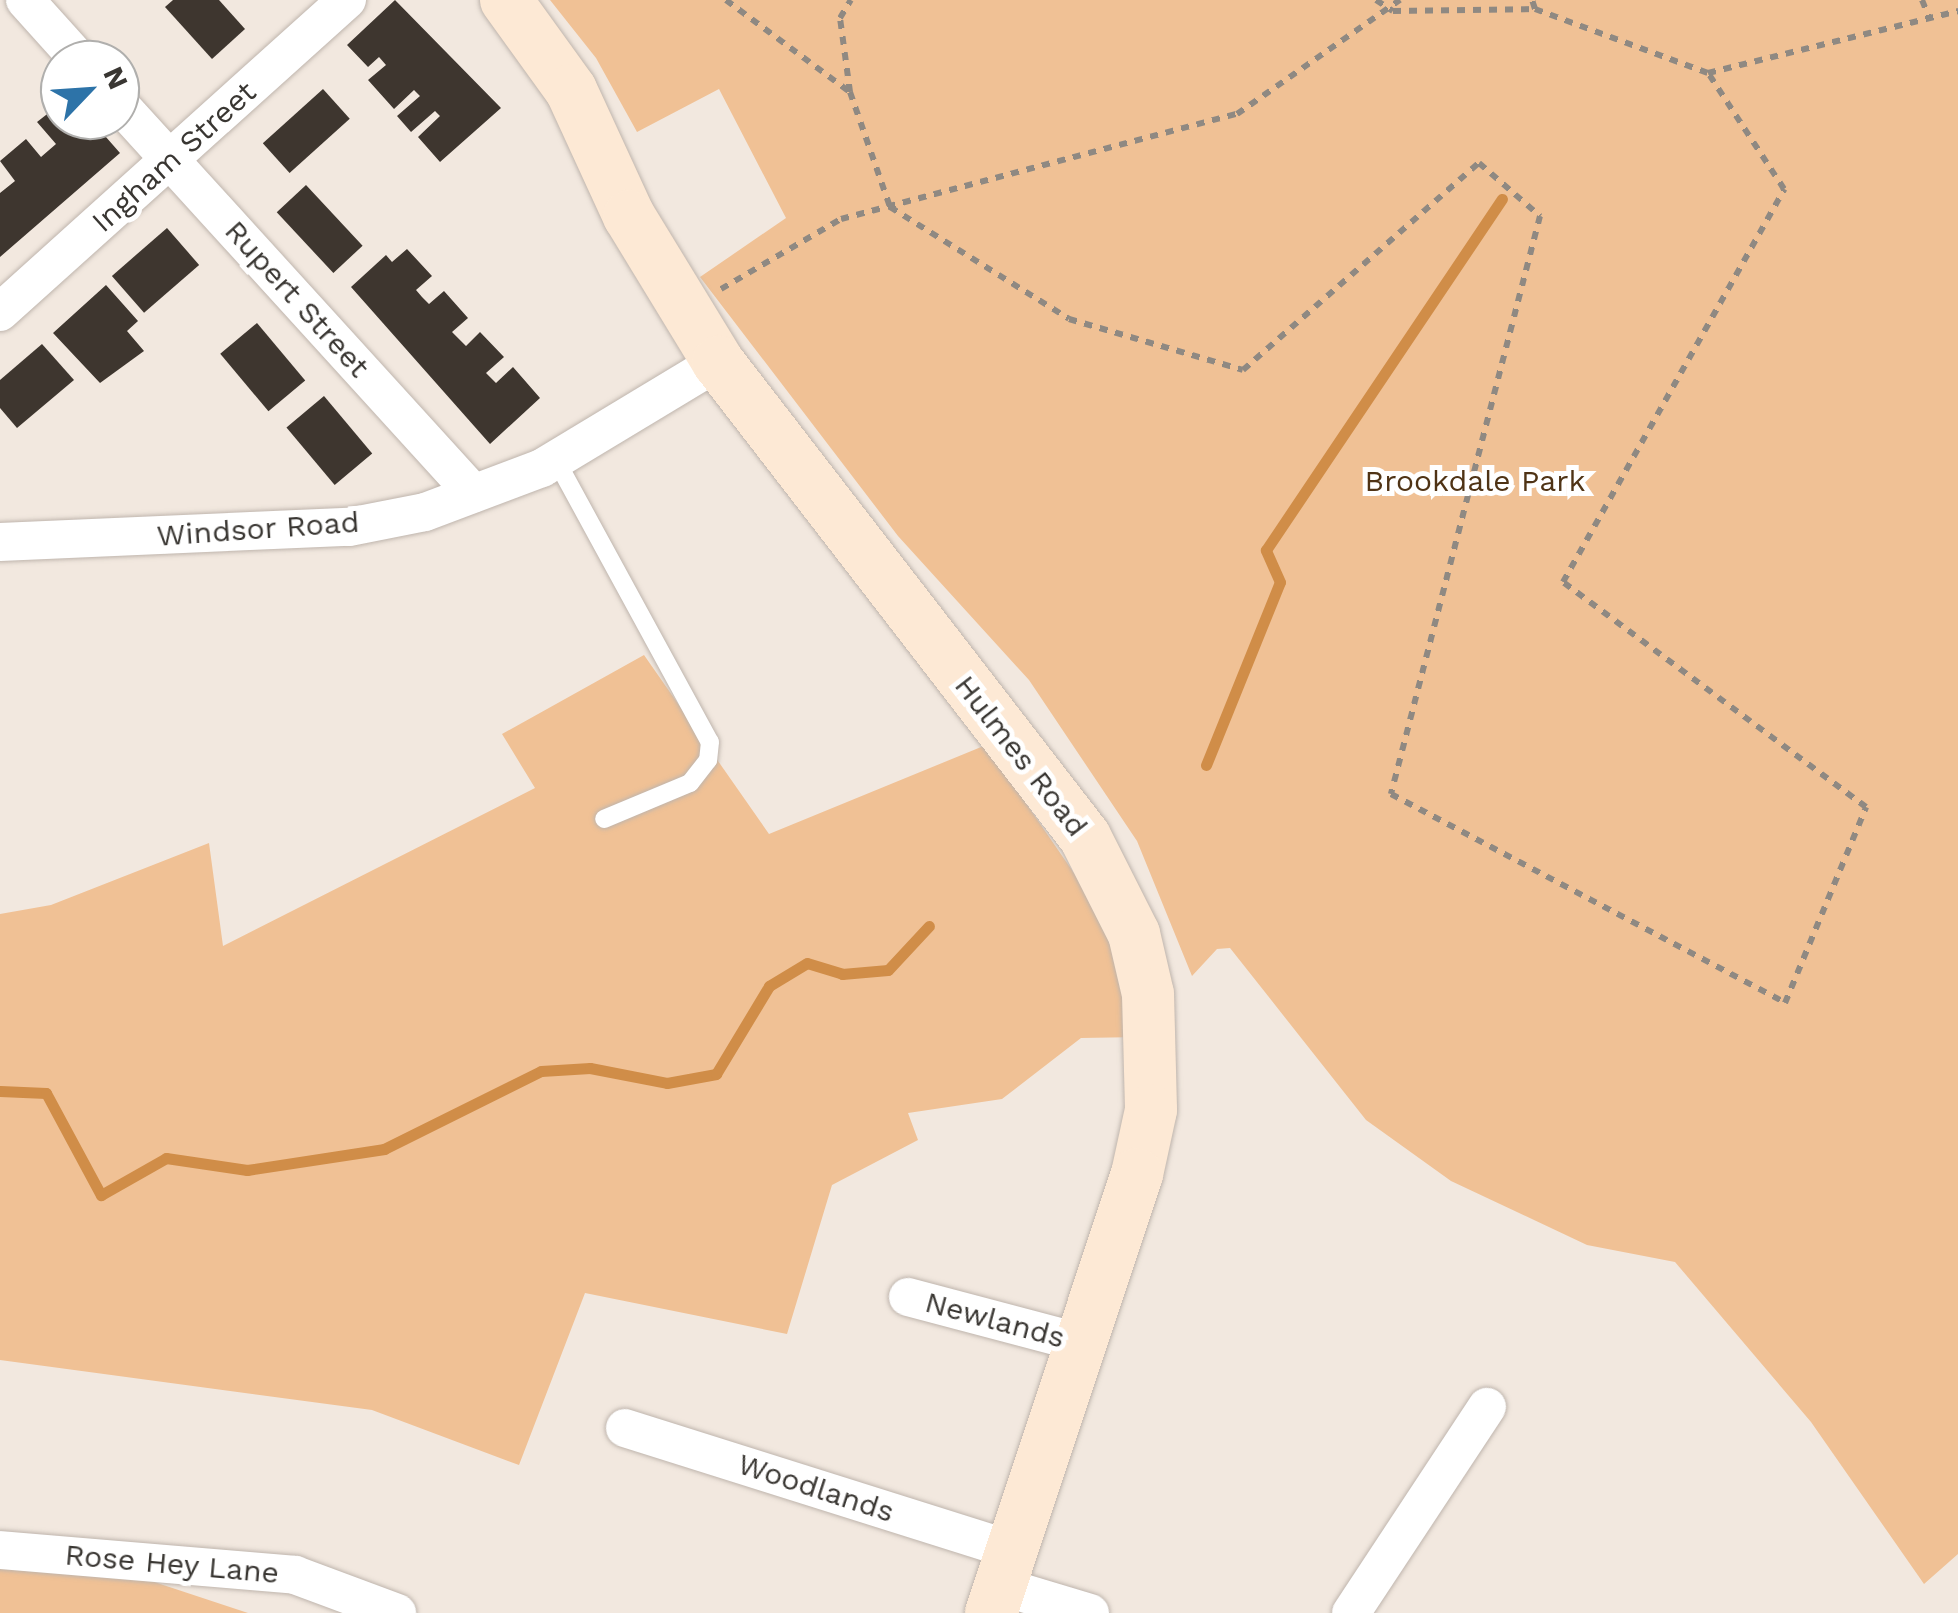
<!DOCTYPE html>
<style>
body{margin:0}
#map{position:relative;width:1958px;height:1613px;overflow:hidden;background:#f2e8df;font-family:"Work Sans",sans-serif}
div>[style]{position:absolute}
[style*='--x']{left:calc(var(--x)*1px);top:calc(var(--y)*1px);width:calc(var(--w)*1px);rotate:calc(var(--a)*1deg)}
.green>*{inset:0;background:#f0c195}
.stream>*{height:11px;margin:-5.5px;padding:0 5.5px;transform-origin:5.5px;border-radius:5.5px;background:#d08d48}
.building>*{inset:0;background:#3e362f;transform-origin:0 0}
.path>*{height:6px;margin-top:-3px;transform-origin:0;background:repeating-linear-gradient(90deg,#8f8982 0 8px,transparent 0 16px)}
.roads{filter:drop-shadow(0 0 2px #bfb5ad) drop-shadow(0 0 2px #bfb5ad)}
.lane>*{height:18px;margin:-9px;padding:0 9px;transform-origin:9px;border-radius:9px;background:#fff}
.street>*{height:38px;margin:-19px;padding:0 19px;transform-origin:19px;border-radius:19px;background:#fff}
.secondary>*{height:52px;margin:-26px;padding:0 26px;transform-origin:26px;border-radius:26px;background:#fde9d5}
span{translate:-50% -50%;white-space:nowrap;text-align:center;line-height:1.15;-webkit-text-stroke:10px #fff;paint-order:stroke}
.street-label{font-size:30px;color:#393632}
.park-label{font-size:30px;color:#4f3315}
.north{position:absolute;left:40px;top:40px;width:100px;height:100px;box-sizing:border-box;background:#fff;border:2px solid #b0afad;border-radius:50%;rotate:65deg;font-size:28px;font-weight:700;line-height:40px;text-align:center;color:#393632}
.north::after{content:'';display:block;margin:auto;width:35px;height:45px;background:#2d73a8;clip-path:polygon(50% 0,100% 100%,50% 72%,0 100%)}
</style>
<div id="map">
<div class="green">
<div style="clip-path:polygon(550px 0,1958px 0,1958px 1554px,1924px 1584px,1811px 1422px,1675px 1262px,1587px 1245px,1451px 1181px,1366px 1120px,1230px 948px,1217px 949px,1192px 976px,1137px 841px,1029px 680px,898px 536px,700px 277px,786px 218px,719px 89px,637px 132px,596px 58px)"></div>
<div style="clip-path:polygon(644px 655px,769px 834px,986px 745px,1109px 924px,1140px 1037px,1081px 1038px,1002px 1099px,908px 1113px,918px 1140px,832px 1185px,787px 1334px,585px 1293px,519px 1465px,372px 1410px,0 1360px,0 914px,51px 905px,209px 843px,223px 946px,535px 788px,502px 734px)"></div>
<div style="clip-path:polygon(0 1531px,248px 1613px,0 1613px)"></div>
</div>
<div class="stream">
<div style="--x:1206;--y:765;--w:197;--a:-68"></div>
<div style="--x:1280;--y:582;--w:35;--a:-114"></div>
<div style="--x:1266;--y:550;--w:423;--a:-56.1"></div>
<div style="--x:0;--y:1091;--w:46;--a:2.5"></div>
<div style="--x:46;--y:1093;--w:116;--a:61.7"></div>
<div style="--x:101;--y:1195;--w:75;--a:-29.6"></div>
<div style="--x:166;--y:1158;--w:82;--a:8.4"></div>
<div style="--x:247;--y:1170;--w:139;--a:-8.7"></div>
<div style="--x:384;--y:1149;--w:175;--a:-26.4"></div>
<div style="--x:541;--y:1071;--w:49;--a:-3.5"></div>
<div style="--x:590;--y:1068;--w:78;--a:11"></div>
<div style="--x:667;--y:1083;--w:50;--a:-10.4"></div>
<div style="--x:716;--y:1074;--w:103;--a:-58.9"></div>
<div style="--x:769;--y:986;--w:44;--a:-31.2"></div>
<div style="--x:807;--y:963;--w:37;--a:17"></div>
<div style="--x:842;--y:974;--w:46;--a:-5"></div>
<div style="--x:888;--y:970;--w:60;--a:-47"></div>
</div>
<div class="building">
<div style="clip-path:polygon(173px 0,219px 0,245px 29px,212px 59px,165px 7px)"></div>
<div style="clip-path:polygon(395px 0,501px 108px,440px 162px,418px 137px,440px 116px,435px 111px,411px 132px,397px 116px,420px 96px,414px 90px,394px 109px,368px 80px,386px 65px,379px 57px,368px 67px,347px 45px)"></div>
<div style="left:323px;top:89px;width:40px;height:81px;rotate:48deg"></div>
<div style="clip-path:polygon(60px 104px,60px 120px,91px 120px,120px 153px,0 257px,0 193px,15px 181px,0 161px,26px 139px,41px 157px,56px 144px,37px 122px)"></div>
<div style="left:306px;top:185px;width:83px;height:40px;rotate:47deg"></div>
<div style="left:167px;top:228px;width:49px;height:73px;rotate:49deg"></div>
<div style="clip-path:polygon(407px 249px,432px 276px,416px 290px,422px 297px,429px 304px,444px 291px,468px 318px,452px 332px,466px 346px,480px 332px,504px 357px,486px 373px,496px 383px,513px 367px,540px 398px,490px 444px,351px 287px,386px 255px,392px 262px)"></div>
<div style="clip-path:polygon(106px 285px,138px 321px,127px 331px,144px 351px,100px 383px,53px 333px)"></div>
<div style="left:257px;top:323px;width:75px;height:48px;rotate:50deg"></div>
<div style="clip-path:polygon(42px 344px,74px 380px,17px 428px,0 408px,0 380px)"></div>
<div style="left:324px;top:396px;width:75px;height:49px;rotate:50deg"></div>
</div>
<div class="path">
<div style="--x:726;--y:0;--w:154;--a:36.6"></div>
<div style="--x:850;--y:92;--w:75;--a:-97.7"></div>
<div style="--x:840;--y:18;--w:21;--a:-59"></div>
<div style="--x:1376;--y:0;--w:20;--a:33"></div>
<div style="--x:1393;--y:11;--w:142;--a:-0.8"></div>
<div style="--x:1535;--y:9;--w:9;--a:-108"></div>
<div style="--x:1922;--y:0;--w:18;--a:68"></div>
<div style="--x:1535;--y:9;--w:184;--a:20.3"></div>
<div style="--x:1708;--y:73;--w:258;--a:-13.9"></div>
<div style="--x:850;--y:92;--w:122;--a:70.8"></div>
<div style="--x:890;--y:207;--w:211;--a:32"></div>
<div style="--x:1069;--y:319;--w:181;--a:16.3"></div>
<div style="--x:1243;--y:370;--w:314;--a:-41.3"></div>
<div style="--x:1479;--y:163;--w:81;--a:41"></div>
<div style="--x:1540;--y:216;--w:597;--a:104.46"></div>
<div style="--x:1391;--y:794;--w:446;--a:27.9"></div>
<div style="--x:1785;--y:1003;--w:212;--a:-67.5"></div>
<div style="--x:1866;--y:807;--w:377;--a:-143.4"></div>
<div style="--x:1563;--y:582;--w:451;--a:-60.6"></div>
<div style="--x:1784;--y:189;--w:139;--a:-123.2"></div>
<div style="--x:721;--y:289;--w:139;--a:-30.3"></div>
<div style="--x:841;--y:219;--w:410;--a:-14.9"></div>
<div style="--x:1237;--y:114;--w:199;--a:-35"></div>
</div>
<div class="roads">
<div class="lane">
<div style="--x:556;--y:460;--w:321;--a:61.4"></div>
<div style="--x:710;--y:742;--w:18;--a:96"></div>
<div style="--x:708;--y:760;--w:29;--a:128"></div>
<div style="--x:690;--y:783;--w:93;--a:157.3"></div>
</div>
<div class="street">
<div style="--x:25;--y:0;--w:81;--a:48"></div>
<div style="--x:120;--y:105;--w:525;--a:47.7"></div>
<div style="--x:0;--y:312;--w:467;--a:-42"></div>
<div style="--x:0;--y:542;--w:349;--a:-2.5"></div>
<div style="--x:349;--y:527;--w:77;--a:-11.2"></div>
<div style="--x:425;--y:512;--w:125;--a:-20.6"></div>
<div style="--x:542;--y:468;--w:205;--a:-31.1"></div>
<div style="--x:908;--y:1297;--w:180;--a:14.8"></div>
<div style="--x:625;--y:1428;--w:402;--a:17.5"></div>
<div style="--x:0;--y:1550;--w:296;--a:4.8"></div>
<div style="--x:295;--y:1575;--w:109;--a:20.4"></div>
<div style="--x:1000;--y:1586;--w:94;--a:16.7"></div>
<div style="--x:1351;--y:1613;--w:247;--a:-56.6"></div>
</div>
<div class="secondary">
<div style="--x:506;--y:0;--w:111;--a:54.2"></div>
<div style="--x:571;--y:90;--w:139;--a:65.3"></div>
<div style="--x:629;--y:216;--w:171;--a:58.6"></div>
<div style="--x:718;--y:362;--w:600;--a:52.31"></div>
<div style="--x:1085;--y:837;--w:109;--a:63.2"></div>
<div style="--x:1134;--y:934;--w:62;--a:76.9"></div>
<div style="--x:1148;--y:994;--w:116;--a:88.5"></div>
<div style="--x:1151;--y:1110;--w:66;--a:102.3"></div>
<div style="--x:1137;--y:1174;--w:463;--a:108.4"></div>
</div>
</div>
<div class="street-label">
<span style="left:174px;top:157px;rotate:-42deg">Ingham Street</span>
<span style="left:297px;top:299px;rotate:48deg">Rupert Street</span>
<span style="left:258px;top:529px;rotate:-4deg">Windsor Road</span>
<span style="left:1021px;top:756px;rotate:52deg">Hulmes Road</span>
<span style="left:995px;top:1320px;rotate:15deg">Newlands</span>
<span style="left:816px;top:1488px;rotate:18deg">Woodlands</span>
<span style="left:172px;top:1564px;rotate:5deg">Rose Hey Lane</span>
</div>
<div class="park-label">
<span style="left:1475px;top:481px">Brookdale Park</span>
</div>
<div class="north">N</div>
</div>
